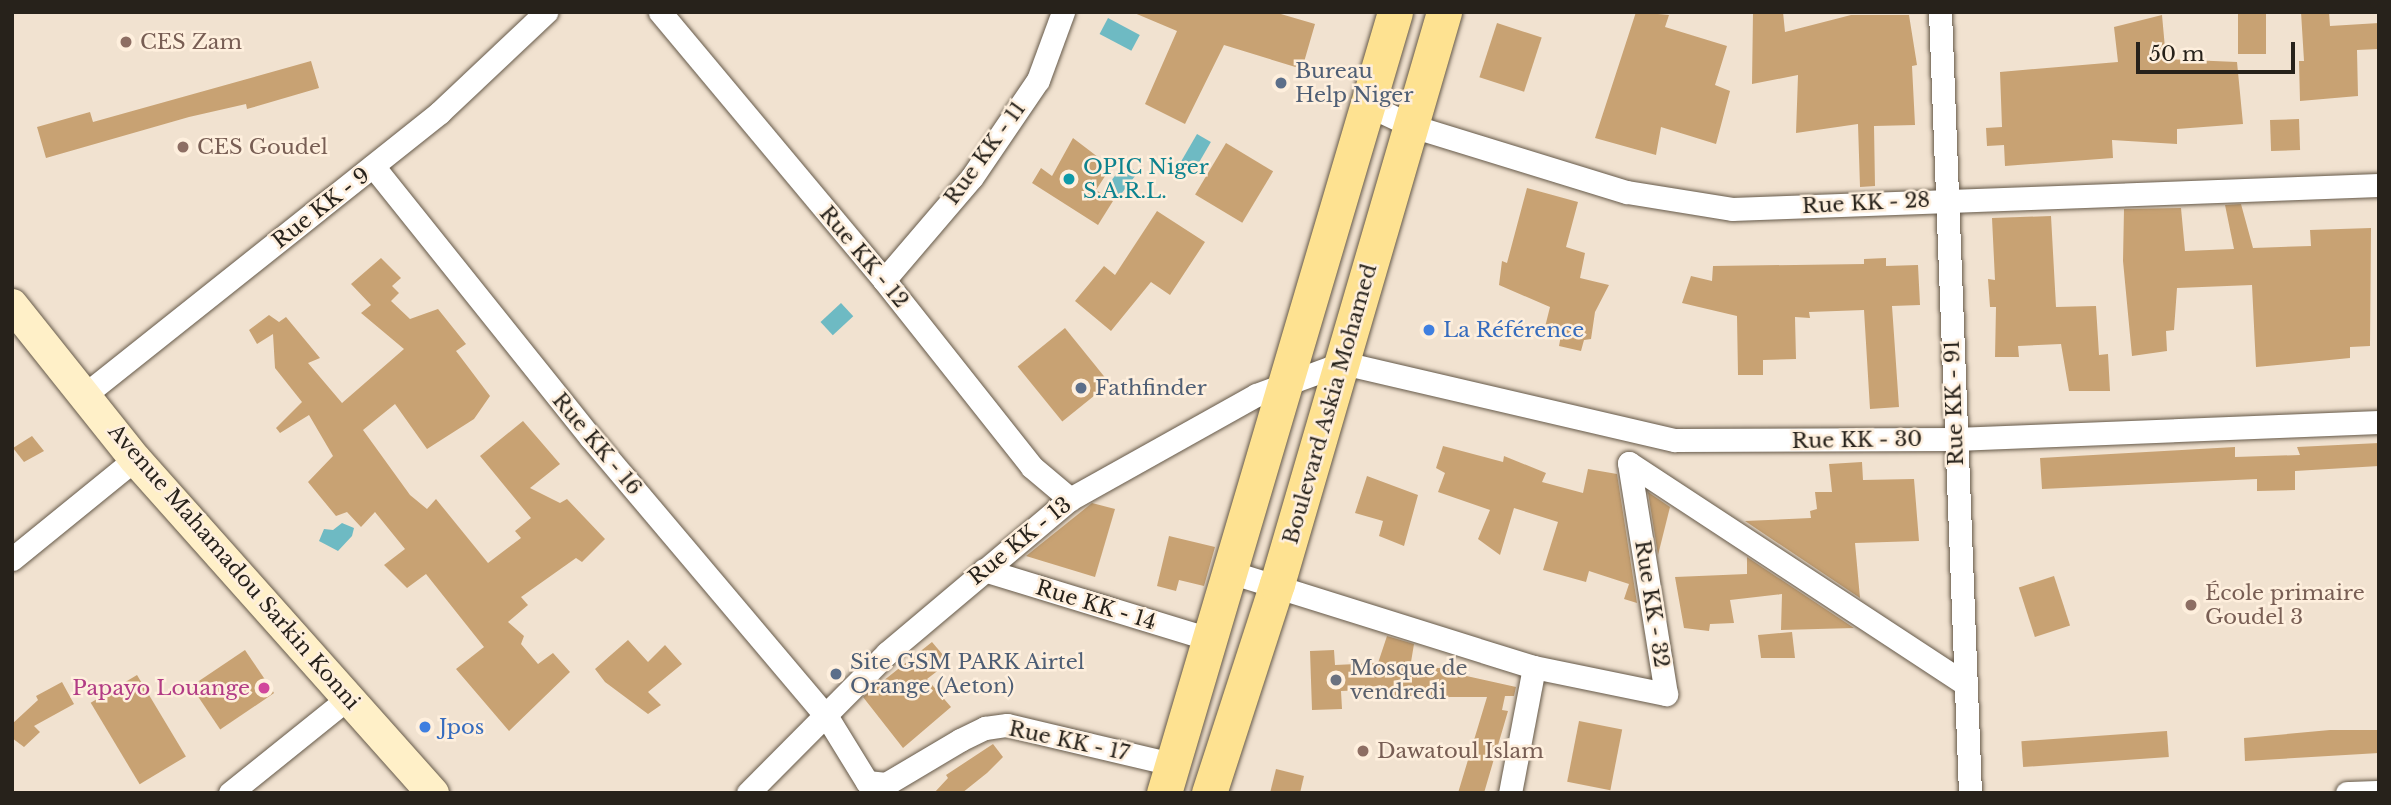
<!DOCTYPE html>
<meta charset="utf-8">
<style>
body{margin:0}
#map{position:relative;width:2391px;height:805px;overflow:hidden;background:#f1e2d0;font-family:"Libre Baskerville",serif}
div>[style]{position:absolute}
[style*='--x']{left:calc(var(--x)*1px);top:calc(var(--y)*1px);width:calc(var(--w)*1px);rotate:calc(var(--a)*1deg)}
.water>*{inset:0;background:#6ebac3;transform-origin:0 0}
.building>*{inset:0;background:#c8a273;transform-origin:0 0}
.roads{filter:drop-shadow(0 0 2px #655949) drop-shadow(0 0 2px #655949)}
.street>*{height:23px;margin:-11.5px;padding:0 11.5px;transform-origin:11.5px;border-radius:11.5px;background:#fff}
.secondary>*{height:32px;margin:-16px;padding:0 16px;transform-origin:16px;border-radius:16px;background:#fff0c8}
.primary>*{height:35px;margin:-17.5px;padding:0 17.5px;transform-origin:17.5px;border-radius:17.5px;background:#fee291}
.dots>*{width:19px;height:19px;translate:-50% -50%;box-sizing:border-box;border:4px solid #feefdd;border-radius:50%}
span{translate:-50% -50%;white-space:nowrap;text-align:center;line-height:1.15;-webkit-text-stroke:5px #feefdd;paint-order:stroke}
.education-label{font-size:21px;color:#785e54}
.left{translate:0 -50%;text-align:left}
.service-label{font-size:21px;color:#4e5e75}
.street-label{font-size:21px;color:#27221b}
.culture-label{font-size:21px;color:#0d838f}
.shop-label{font-size:21px;color:#366cbe}
.worship-label{font-size:21px;color:#5b616d}
.hotel-label{font-size:21px;color:#b23c85}
.right{translate:-100% -50%;text-align:right}
.frame{position:absolute;inset:0;border:14px solid #27221b;pointer-events:none}
.scale{position:absolute;left:2136px;top:42px;width:159px;height:32px;box-sizing:border-box;border:4px solid #27221b;border-top:0;padding-left:9px;font-size:21px;line-height:24px;white-space:nowrap;color:#27221b;-webkit-text-stroke:5px #feefdd;paint-order:stroke}
</style>
<div id="map">
<div class="water">
<div style="left:1108px;top:18px;width:36px;height:18px;rotate:28deg"></div>
<div style="left:1197px;top:134px;width:16px;height:33px;rotate:30deg"></div>
<div style="left:1125px;top:163px;width:16px;height:32px;rotate:38deg"></div>
<div style="left:841px;top:303px;width:18px;height:28px;rotate:47deg"></div>
<div style="clip-path:polygon(342px 523px,354px 528px,352px 536px,338px 551px,319px 541px,324px 529px,333px 530px)"></div>
</div>
<div class="building">
<div style="clip-path:polygon(1132px 12px,1274px 12px,1315px 24px,1302px 69px,1224px 45px,1185px 124px,1145px 104px,1177px 31px)"></div>
<div style="clip-path:polygon(1636px 12px,1669px 15px,1665px 27px,1727px 46px,1715px 85px,1730px 91px,1716px 144px,1661px 127px,1656px 155px,1595px 138px)"></div>
<div style="clip-path:polygon(1753px 12px,1783px 12px,1785px 32px,1851px 15px,1909px 15px,1917px 65px,1912px 66px,1915px 125px,1874px 126px,1875px 186px,1860px 187px,1858px 124px,1796px 133px,1798px 75px,1752px 84px)"></div>
<div style="left:2238px;top:12px;width:28px;height:42px"></div>
<div style="clip-path:polygon(2301px 12px,2329px 12px,2330px 26px,2379px 23px,2379px 49px,2357px 50px,2358px 96px,2300px 101px,2299px 61px,2304px 61px)"></div>
<div style="clip-path:polygon(2162px 15px,2166px 59px,2237px 62px,2243px 124px,2177px 129px,2177px 144px,2112px 140px,2113px 158px,2005px 166px,2004px 145px,1987px 146px,1986px 128px,2002px 127px,2000px 72px,2118px 62px,2114px 27px)"></div>
<div style="left:1497px;top:23px;width:47px;height:57px;rotate:18deg"></div>
<div style="clip-path:polygon(311px 61px,319px 88px,247px 109px,246px 104px,189px 117px,46px 158px,37px 127px,90px 112px,93px 122px)"></div>
<div style="left:2299px;top:119px;width:31px;height:29px;rotate:88deg"></div>
<div style="clip-path:polygon(1073px 138px,1111px 167px,1096px 190px,1113px 201px,1098px 225px,1032px 183px,1041px 168px,1052px 176px)"></div>
<div style="left:1226px;top:143px;width:55px;height:60px;rotate:31deg"></div>
<div style="clip-path:polygon(1527px 188px,1578px 202px,1566px 247px,1585px 253px,1580px 278px,1609px 285px,1595px 312px,1591px 339px,1584px 340px,1581px 351px,1559px 346px,1561px 335px,1544px 331px,1550px 307px,1499px 285px,1502px 261px,1507px 263px)"></div>
<div style="clip-path:polygon(2241px 204px,2253px 248px,2311px 246px,2310px 230px,2371px 228px,2370px 346px,2350px 347px,2350px 358px,2256px 367px,2252px 285px,2177px 288px,2174px 330px,2166px 331px,2167px 351px,2132px 356px,2123px 261px,2124px 209px,2181px 208px,2185px 251px,2234px 249px,2225px 205px)"></div>
<div style="clip-path:polygon(1157px 211px,1205px 242px,1170px 295px,1151px 282px,1111px 331px,1075px 301px,1104px 266px,1115px 275px)"></div>
<div style="clip-path:polygon(2051px 216px,2056px 307px,2096px 306px,2099px 355px,2108px 354px,2110px 391px,2069px 391px,2061px 344px,2018px 346px,2019px 357px,1995px 357px,1996px 307px,1990px 307px,1988px 279px,1995px 280px,1992px 218px)"></div>
<div style="clip-path:polygon(381px 258px,401px 278px,392px 286px,399px 293px,391px 301px,410px 319px,438px 309px,466px 344px,456px 351px,490px 396px,474px 419px,427px 449px,395px 404px,363px 430px,410px 495px,427px 509px,436px 499px,488px 563px,521px 538px,515px 531px,531px 518px,480px 456px,523px 421px,560px 464px,530px 488px,560px 503px,567px 499px,605px 539px,582px 562px,576px 558px,521px 597px,528px 605px,508px 622px,524px 636px,521px 644px,538px 664px,553px 653px,570px 672px,509px 731px,456px 669px,484px 647px,426px 574px,407px 588px,384px 565px,405px 549px,375px 512px,361px 527px,347px 512px,336px 516px,308px 482px,333px 456px,309px 415px,280px 433px,276px 428px,302px 402px,275px 368px,273px 334px,257px 344px,249px 330px,269px 315px,279px 322px,286px 317px,320px 358px,308px 363px,342px 403px,404px 349px,361px 313px,371px 305px,351px 284px)"></div>
<div style="clip-path:polygon(1886px 258px,1886px 266px,1918px 265px,1920px 305px,1892px 306px,1899px 407px,1870px 409px,1864px 310px,1809px 312px,1810px 318px,1795px 317px,1796px 359px,1763px 360px,1763px 375px,1738px 375px,1737px 316px,1682px 303px,1691px 276px,1712px 281px,1713px 266px,1864px 264px,1864px 259px)"></div>
<div style="left:1065px;top:328px;width:71px;height:61px;rotate:51deg"></div>
<div style="clip-path:polygon(32px 436px,44px 451px,24px 462px,13px 448px)"></div>
<div style="clip-path:polygon(2379px 443px,2379px 466px,2295px 471px,2295px 490px,2257px 491px,2257px 479px,2042px 489px,2040px 458px,2235px 447px,2235px 457px,2300px 455px,2297px 447px)"></div>
<div style="clip-path:polygon(1443px 446px,1503px 462px,1504px 456px,1546px 473px,1542px 482px,1583px 493px,1588px 469px,1617px 474px,1637px 603px,1624px 599px,1629px 584px,1589px 571px,1586px 582px,1543px 570px,1558px 522px,1514px 508px,1500px 555px,1478px 539px,1490px 510px,1438px 492px,1445px 473px,1436px 468px)"></div>
<div style="clip-path:polygon(1862px 462px,1863px 480px,1914px 479px,1919px 541px,1855px 543px,1860px 598px,1745px 521px,1811px 518px,1810px 511px,1817px 509px,1815px 492px,1832px 492px,1829px 464px)"></div>
<div style="clip-path:polygon(1367px 476px,1418px 495px,1404px 546px,1379px 536px,1383px 521px,1355px 513px)"></div>
<div style="clip-path:polygon(1648px 492px,1670px 507px,1658px 555px)"></div>
<div style="clip-path:polygon(1092px 503px,1115px 509px,1095px 577px,1026px 556px)"></div>
<div style="clip-path:polygon(1169px 536px,1215px 547px,1204px 586px,1179px 580px,1176px 591px,1157px 586px)"></div>
<div style="clip-path:polygon(1747px 557px,1854px 628px,1781px 630px,1782px 594px,1730px 600px,1734px 623px,1710px 624px,1709px 631px,1684px 628px,1675px 577px,1747px 574px)"></div>
<div style="left:2054px;top:576px;width:52px;height:37px;rotate:72deg"></div>
<div style="clip-path:polygon(1792px 632px,1795px 658px,1761px 658px,1758px 635px)"></div>
<div style="clip-path:polygon(1387px 636px,1414px 644px,1410px 668px,1453px 668px,1453px 673px,1516px 687px,1514px 696px,1505px 696px,1502px 710px,1508px 711px,1484px 793px,1458px 793px,1487px 697px,1390px 697px,1390px 689px,1341px 691px,1342px 709px,1312px 710px,1310px 651px,1334px 650px,1335px 665px,1378px 663px)"></div>
<div style="clip-path:polygon(628px 640px,648px 662px,665px 645px,682px 664px,648px 692px,661px 705px,648px 714px,605px 682px,595px 669px)"></div>
<div style="clip-path:polygon(932px 642px,949px 662px,927px 679px,951px 707px,903px 748px,863px 697px)"></div>
<div style="left:245px;top:650px;width:52px;height:65px;rotate:56deg"></div>
<div style="left:137px;top:675px;width:95px;height:54px;rotate:59deg"></div>
<div style="clip-path:polygon(62px 682px,74px 704px,34px 726px,40px 732px,24px 747px,12px 738px,12px 724px,38px 700px,36px 696px)"></div>
<div style="left:1579px;top:721px;width:44px;height:62px;rotate:11deg"></div>
<div style="clip-path:polygon(2330px 730px,2379px 730px,2379px 753px,2245px 761px,2244px 738px)"></div>
<div style="left:2167px;top:731px;width:26px;height:146px;rotate:86deg"></div>
<div style="clip-path:polygon(993px 744px,1003px 757px,987px 773px,962px 793px,934px 793px,948px 778px,946px 775px)"></div>
<div style="clip-path:polygon(1276px 769px,1304px 776px,1300px 793px,1270px 793px)"></div>
</div>
<div class="roads">
<div class="street">
<div style="--x:660;--y:12;--w:349;--a:50.1"></div>
<div style="--x:884;--y:280;--w:238;--a:51.6"></div>
<div style="--x:1032;--y:467;--w:50;--a:40.1"></div>
<div style="--x:1940;--y:12;--w:782;--a:87.8"></div>
<div style="--x:1370;--y:106;--w:47;--a:25.5"></div>
<div style="--x:1412;--y:126;--w:225;--a:17.1"></div>
<div style="--x:1627;--y:192;--w:106;--a:9.2"></div>
<div style="--x:1732;--y:209;--w:647;--a:-2.12"></div>
<div style="--x:373;--y:166;--w:349;--a:51.3"></div>
<div style="--x:591;--y:438;--w:365;--a:49.8"></div>
<div style="--x:827;--y:717;--w:76;--a:58.4"></div>
<div style="--x:867;--y:782;--w:19;--a:6"></div>
<div style="--x:886;--y:784;--w:86;--a:-30.7"></div>
<div style="--x:960;--y:740;--w:28;--a:-26"></div>
<div style="--x:985;--y:728;--w:22;--a:-8"></div>
<div style="--x:1007;--y:725;--w:170;--a:13.3"></div>
<div style="--x:884;--y:280;--w:135;--a:-49.5"></div>
<div style="--x:972;--y:177;--w:117;--a:-55.8"></div>
<div style="--x:1038;--y:80;--w:72;--a:-69.8"></div>
<div style="--x:87;--y:393;--w:451;--a:-38.5"></div>
<div style="--x:440;--y:112;--w:146;--a:-43.3"></div>
<div style="--x:12;--y:559;--w:159;--a:-39.1"></div>
<div style="--x:984;--y:570;--w:235;--a:17"></div>
<div style="--x:1230;--y:572;--w:318;--a:17.4"></div>
<div style="--x:1534;--y:667;--w:135;--a:11.6"></div>
<div style="--x:1666;--y:694;--w:234;--a:-99.1"></div>
<div style="--x:1629;--y:463;--w:402;--a:33.3"></div>
<div style="--x:230;--y:793;--w:151;--a:-38.8"></div>
<div style="--x:748;--y:793;--w:197;--a:-45.2"></div>
<div style="--x:887;--y:653;--w:239;--a:-40.1"></div>
<div style="--x:1070;--y:499;--w:213;--a:-29.2"></div>
<div style="--x:1256;--y:395;--w:93;--a:-20.2"></div>
<div style="--x:1343;--y:363;--w:341;--a:13.1"></div>
<div style="--x:1675;--y:440;--w:280;--a:-0.2"></div>
<div style="--x:1955;--y:439;--w:424;--a:-2.3"></div>
<div style="--x:1510;--y:793;--w:128;--a:-79.2"></div>
<div style="--x:2347;--y:793;--w:32;--a:-2"></div>
</div>
<div class="secondary">
<div style="--x:12;--y:305;--w:197;--a:51.4"></div>
<div style="--x:135;--y:459;--w:448;--a:48.3"></div>
</div>
<div class="primary">
<div style="--x:1164;--y:793;--w:814;--a:-73.52"></div>
<div style="--x:1209;--y:793;--w:220;--a:-72"></div>
<div style="--x:1277;--y:584;--w:596;--a:-73.72"></div>
</div>
</div>
<div class="dots">
<div style="left:126px;top:42px;background:#8d6e63"></div>
<div style="left:1281px;top:83px;background:#5c6f8a"></div>
<div style="left:183px;top:147px;background:#8d6e63"></div>
<div style="left:1069px;top:179px;background:#0f9aa8"></div>
<div style="left:1429px;top:330px;background:#3f7fe0"></div>
<div style="left:1081px;top:388px;background:#5c6f8a"></div>
<div style="left:2191px;top:605px;background:#8d6e63"></div>
<div style="left:836px;top:674px;background:#5c6f8a"></div>
<div style="left:1336px;top:680px;background:#6b7280"></div>
<div style="left:264px;top:688px;background:#d1479c"></div>
<div style="left:425px;top:727px;background:#3f7fe0"></div>
<div style="left:1363px;top:751px;background:#8d6e63"></div>
</div>
<div class="education-label">
<span class="left" style="left:140px;top:42px">CES Zam</span>
<span class="left" style="left:197px;top:147px">CES Goudel</span>
<span class="left" style="left:2205px;top:605px">École primaire<br>Goudel 3</span>
<span class="left" style="left:1377px;top:751px">Dawatoul Islam</span>
</div>
<div class="service-label">
<span class="left" style="left:1295px;top:83px">Bureau<br>Help Niger</span>
<span class="left" style="left:1095px;top:388px">Fathfinder</span>
<span class="left" style="left:850px;top:674px">Site GSM PARK Airtel<br>Orange (Aeton)</span>
</div>
<div class="street-label">
<span style="left:985px;top:153px;rotate:-54deg">Rue KK - 11</span>
<span style="left:1866px;top:203px;rotate:-3deg">Rue KK - 28</span>
<span style="left:321px;top:208px;rotate:-38deg">Rue KK - 9</span>
<span style="left:864px;top:257px;rotate:50deg">Rue KK - 12</span>
<span style="left:1954px;top:403px;rotate:-92deg">Rue KK - 91</span>
<span style="left:1330px;top:404px;rotate:-74deg">Boulevard Askia Mohamed</span>
<span style="left:1857px;top:440px;rotate:-1deg">Rue KK - 30</span>
<span style="left:597px;top:444px;rotate:50deg">Rue KK - 16</span>
<span style="left:1020px;top:541px;rotate:-39deg">Rue KK - 13</span>
<span style="left:234px;top:567px;rotate:49deg">Avenue Mahamadou Sarkin Konni</span>
<span style="left:1652px;top:604px;rotate:81deg">Rue KK - 32</span>
<span style="left:1096px;top:605px;rotate:17deg">Rue KK - 14</span>
<span style="left:1069px;top:741px;rotate:12deg">Rue KK - 17</span>
</div>
<div class="culture-label">
<span class="left" style="left:1083px;top:179px">OPIC Niger<br>S.A.R.L.</span>
</div>
<div class="shop-label">
<span class="left" style="left:1443px;top:330px">La Référence</span>
<span class="left" style="left:439px;top:727px">Jpos</span>
</div>
<div class="worship-label">
<span class="left" style="left:1350px;top:680px">Mosque de<br>vendredi</span>
</div>
<div class="hotel-label">
<span class="right" style="left:250px;top:688px">Papayo Louange</span>
</div>
<div class="frame"></div>
<div class="scale">50 m</div>
</div>
